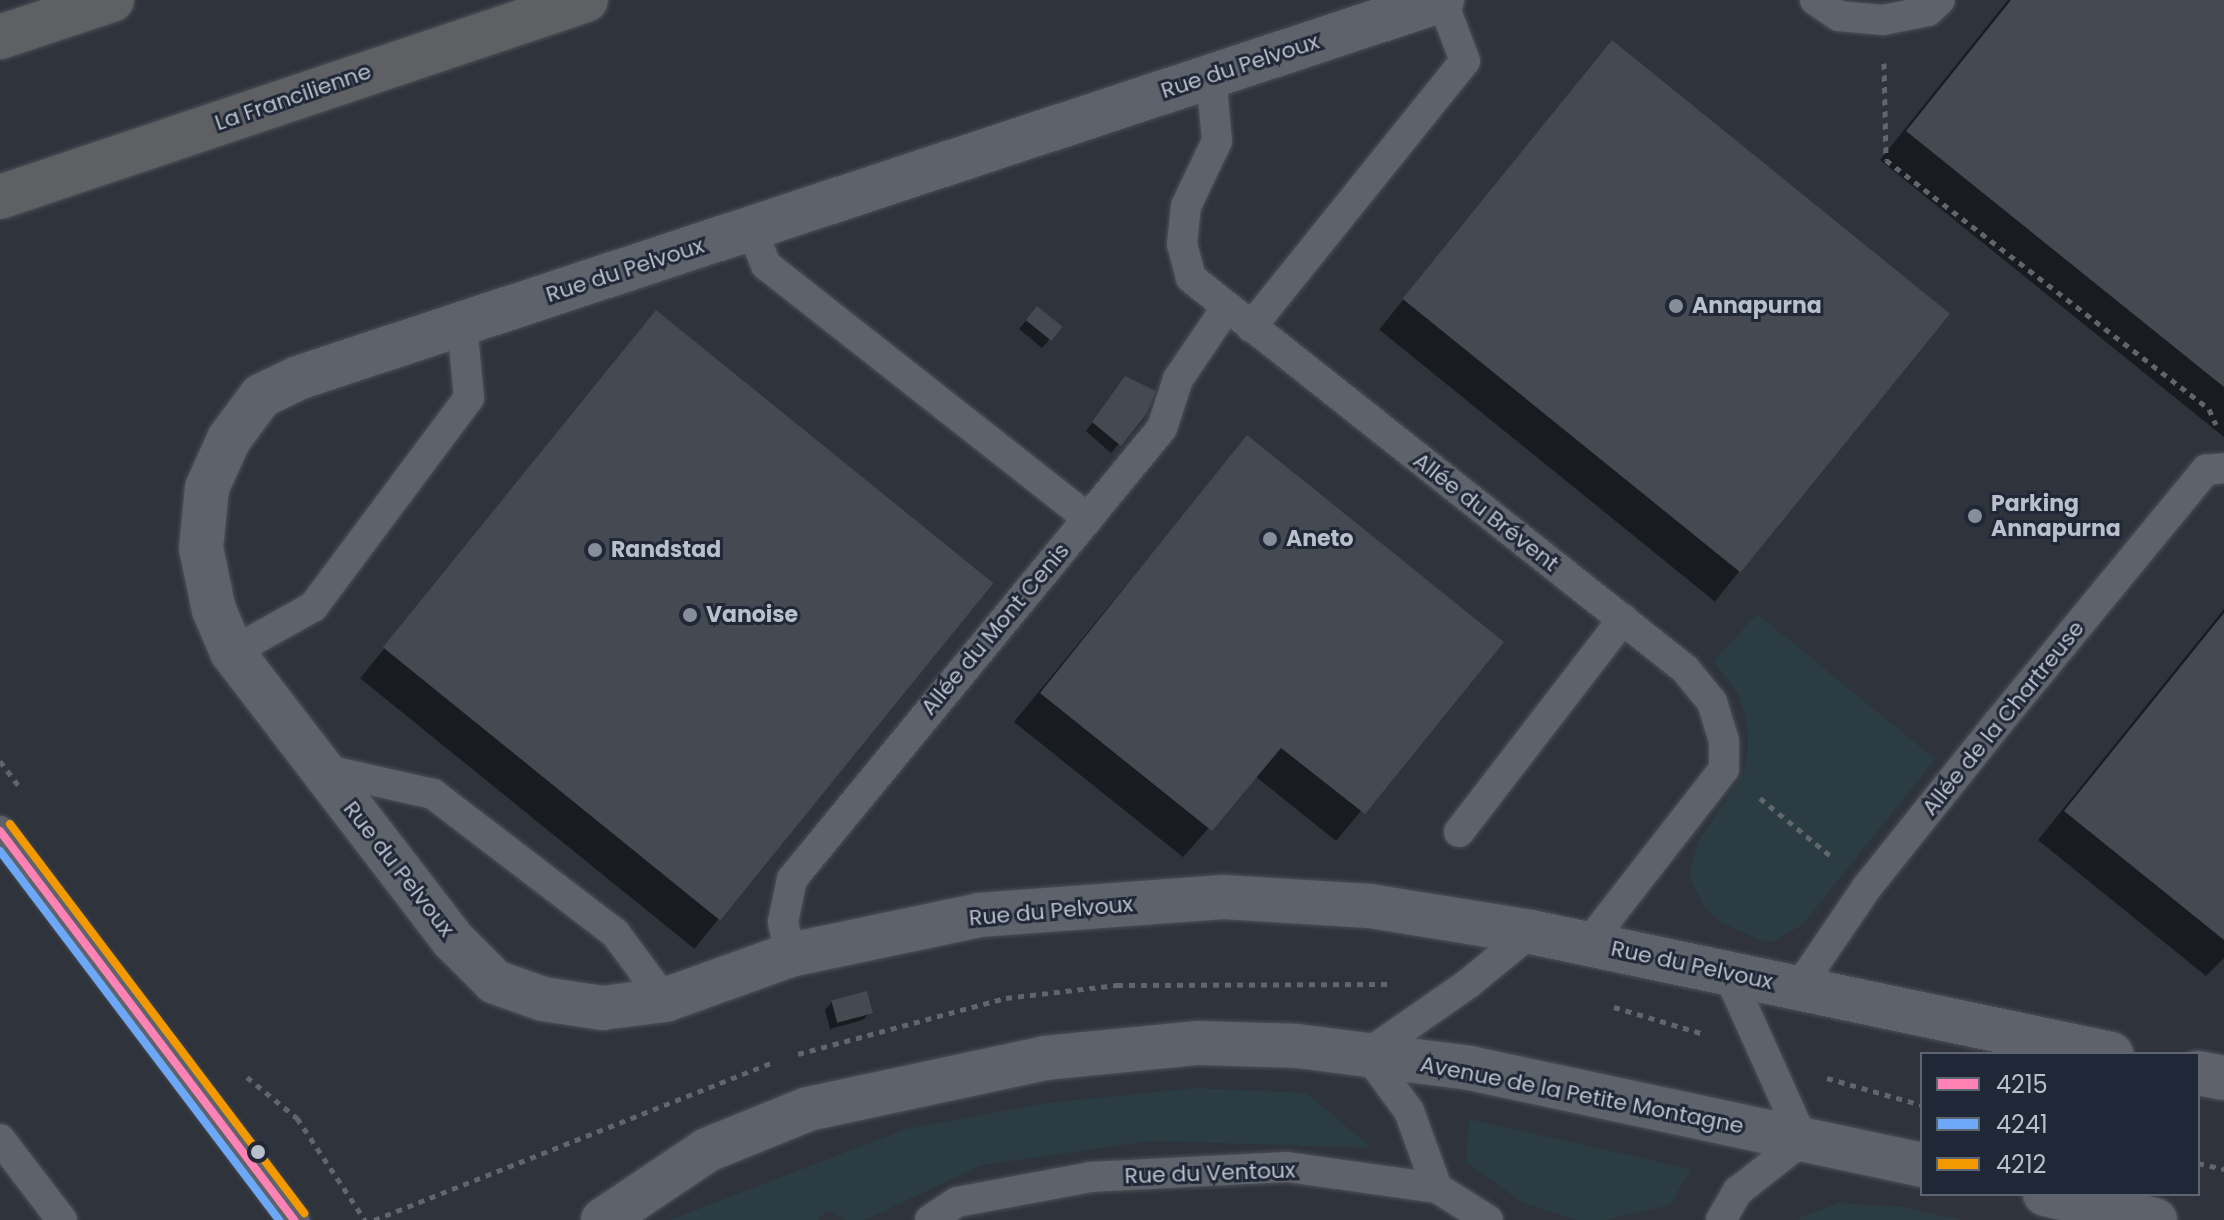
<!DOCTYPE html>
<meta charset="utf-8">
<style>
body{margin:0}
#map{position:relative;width:2224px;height:1220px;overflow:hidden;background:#2e333c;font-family:Poppins,sans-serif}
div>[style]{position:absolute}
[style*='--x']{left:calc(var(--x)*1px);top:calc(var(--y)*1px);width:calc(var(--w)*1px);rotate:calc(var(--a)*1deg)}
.green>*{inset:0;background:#2b3d42}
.shadow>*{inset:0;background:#0007;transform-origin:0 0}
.building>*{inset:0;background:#454951;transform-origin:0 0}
.path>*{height:5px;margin-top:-2.5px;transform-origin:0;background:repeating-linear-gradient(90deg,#61666c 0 6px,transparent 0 12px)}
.roads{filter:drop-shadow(0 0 2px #4c4f56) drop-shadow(0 0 2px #4c4f56)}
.lane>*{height:30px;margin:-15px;padding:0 15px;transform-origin:15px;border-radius:15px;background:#5e626a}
.street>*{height:44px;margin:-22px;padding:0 22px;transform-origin:22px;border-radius:22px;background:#5e626a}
.highway>*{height:44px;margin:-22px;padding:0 22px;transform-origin:22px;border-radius:22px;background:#5e6063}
.bus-1>*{height:8px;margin:-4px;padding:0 4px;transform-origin:4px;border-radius:4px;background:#ff82b4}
.bus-2>*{height:8px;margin:-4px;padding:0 4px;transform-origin:4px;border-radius:4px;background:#6da7f7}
.bus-3>*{height:8px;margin:-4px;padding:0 4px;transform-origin:4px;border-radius:4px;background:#f39900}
.dots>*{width:22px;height:22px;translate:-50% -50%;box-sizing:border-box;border:4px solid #202837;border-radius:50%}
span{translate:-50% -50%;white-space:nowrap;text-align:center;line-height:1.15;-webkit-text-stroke:6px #202837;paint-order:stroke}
.street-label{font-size:22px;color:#b9bfcb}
.poi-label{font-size:22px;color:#b9bfcb;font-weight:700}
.left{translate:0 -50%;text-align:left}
.legend{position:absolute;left:1920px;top:1052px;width:280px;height:144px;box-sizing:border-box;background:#202837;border:2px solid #5d6472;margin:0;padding:10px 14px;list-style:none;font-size:24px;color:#b9bfcb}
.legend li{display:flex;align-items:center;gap:16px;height:40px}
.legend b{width:40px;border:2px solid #5d6472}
</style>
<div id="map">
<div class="green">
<div style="clip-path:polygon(1757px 614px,1935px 759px,1803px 924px,1775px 941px,1762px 941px,1723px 923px,1706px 910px,1689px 876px,1698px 842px,1744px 772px,1748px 748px,1747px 720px,1737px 692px,1714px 661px)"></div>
<div style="clip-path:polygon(1196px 1088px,1306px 1093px,1372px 1148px,1151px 1141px,982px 1165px,864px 1220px,846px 1220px,827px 1210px,818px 1220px,670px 1220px,906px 1129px,1047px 1103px)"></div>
<div style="clip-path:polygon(1469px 1119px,1691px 1169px,1670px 1205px,1606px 1220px,1576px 1220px,1522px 1202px,1466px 1162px)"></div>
<div style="clip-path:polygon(1839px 1203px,1902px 1207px,1962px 1220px,1794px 1220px)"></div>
</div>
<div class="shadow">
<div style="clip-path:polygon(2008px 0,2224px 0,2224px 437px,1880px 160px)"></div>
<div style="left:1612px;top:42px;width:432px;height:370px;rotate:39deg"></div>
<div style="left:656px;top:313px;width:430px;height:470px;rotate:39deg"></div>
<div style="clip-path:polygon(1030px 316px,1060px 327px,1042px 348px,1019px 329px)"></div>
<div style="clip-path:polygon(1125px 379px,1145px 412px,1111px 453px,1086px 431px)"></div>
<div style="clip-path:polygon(1247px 438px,1501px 642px,1336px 841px,1255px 776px,1183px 857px,1014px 722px)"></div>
<div style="clip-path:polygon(2224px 609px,2224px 958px,2206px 976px,2038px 840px)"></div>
<div style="clip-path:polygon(832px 1002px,870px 1012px,863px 1020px,830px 1029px,825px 1010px)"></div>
</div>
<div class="building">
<div style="clip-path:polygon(2011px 0,2224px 0,2224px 387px,1906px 131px)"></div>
<div style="left:1612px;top:40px;width:435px;height:333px;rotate:39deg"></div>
<div style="left:1037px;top:306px;width:33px;height:18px;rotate:39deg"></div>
<div style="left:656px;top:310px;width:434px;height:434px;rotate:39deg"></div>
<div style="clip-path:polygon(1125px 376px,1156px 391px,1147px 413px,1121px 446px,1092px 422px)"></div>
<div style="clip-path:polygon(1247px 435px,1504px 642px,1365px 814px,1281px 748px,1212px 831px,1040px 693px)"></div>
<div style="clip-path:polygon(2224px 613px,2224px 940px,2064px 811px)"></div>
<div style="left:867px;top:991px;width:23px;height:37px;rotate:75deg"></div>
</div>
<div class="path">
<div style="--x:1884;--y:63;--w:97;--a:88.8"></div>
<div style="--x:1886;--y:160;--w:408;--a:37.6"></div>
<div style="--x:2209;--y:409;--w:17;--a:66"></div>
<div style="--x:0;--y:761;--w:36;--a:53"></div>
<div style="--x:1760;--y:798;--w:94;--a:39.4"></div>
<div style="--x:1614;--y:1007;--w:94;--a:16.7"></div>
<div style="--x:798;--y:1054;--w:215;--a:-15.1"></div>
<div style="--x:1006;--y:998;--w:112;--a:-6.7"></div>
<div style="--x:1117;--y:985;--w:270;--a:-0.2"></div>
<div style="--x:247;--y:1077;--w:65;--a:39.4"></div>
<div style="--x:297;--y:1118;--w:123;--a:56.3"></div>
<div style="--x:1827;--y:1078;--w:99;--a:15.9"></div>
<div style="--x:2198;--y:1163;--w:27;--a:13"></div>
<div style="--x:374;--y:1220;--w:429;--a:-21.6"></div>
</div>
<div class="roads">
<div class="lane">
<div style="--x:1815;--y:0;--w:29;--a:34"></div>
<div style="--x:1839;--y:16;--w:44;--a:5.2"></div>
<div style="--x:1883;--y:20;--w:46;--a:-11.3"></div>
<div style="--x:1928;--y:11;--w:16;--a:-43"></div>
<div style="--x:1211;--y:76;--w:65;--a:84.7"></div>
<div style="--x:1217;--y:141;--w:72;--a:115.5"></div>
<div style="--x:1186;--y:206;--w:38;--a:96"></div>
<div style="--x:1182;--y:244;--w:35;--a:75"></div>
<div style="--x:1191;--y:278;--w:630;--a:38.36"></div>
<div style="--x:1685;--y:669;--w:43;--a:50.7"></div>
<div style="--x:1712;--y:702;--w:41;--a:72.9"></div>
<div style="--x:1724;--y:741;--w:28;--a:90"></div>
<div style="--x:1724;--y:769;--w:222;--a:127.9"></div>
<div style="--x:751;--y:228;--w:40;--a:68"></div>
<div style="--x:766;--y:265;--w:410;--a:38.2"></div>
<div style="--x:1251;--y:327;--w:341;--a:-51.2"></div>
<div style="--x:1465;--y:61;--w:65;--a:-110.7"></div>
<div style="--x:232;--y:652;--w:93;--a:-29.1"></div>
<div style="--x:313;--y:607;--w:261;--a:-53.3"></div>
<div style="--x:469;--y:398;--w:74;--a:-95.4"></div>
<div style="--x:322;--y:769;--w:114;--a:12.7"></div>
<div style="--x:433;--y:794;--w:229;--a:37.4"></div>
<div style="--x:615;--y:933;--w:84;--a:53.3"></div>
<div style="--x:0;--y:831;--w:488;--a:52.9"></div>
<div style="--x:1459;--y:832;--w:269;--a:-52.4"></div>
<div style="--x:790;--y:955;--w:34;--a:-102"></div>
<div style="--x:783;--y:922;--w:44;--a:-78.2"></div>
<div style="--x:792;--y:879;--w:583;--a:-50.63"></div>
<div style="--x:1162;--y:428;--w:52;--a:-71.9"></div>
<div style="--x:1178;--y:379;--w:87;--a:-55.8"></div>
<div style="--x:1799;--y:987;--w:122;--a:-55.7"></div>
<div style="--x:1868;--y:886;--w:208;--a:-51.4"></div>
<div style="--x:1998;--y:723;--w:328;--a:-50.6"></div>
<div style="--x:2206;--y:470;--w:18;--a:-6"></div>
<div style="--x:0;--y:1139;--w:102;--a:52.6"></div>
<div style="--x:1437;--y:1188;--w:82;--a:-110"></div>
<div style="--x:1409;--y:1111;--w:71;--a:-126.4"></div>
<div style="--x:1367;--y:1054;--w:124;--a:-34.8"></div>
<div style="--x:1469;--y:983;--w:80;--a:-39.4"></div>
<div style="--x:930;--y:1220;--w:32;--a:-34"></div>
<div style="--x:957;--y:1202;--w:135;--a:-10.6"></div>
<div style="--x:1090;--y:1177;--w:197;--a:-2.9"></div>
<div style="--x:1287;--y:1167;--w:151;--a:8"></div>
<div style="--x:1437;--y:1188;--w:60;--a:32.1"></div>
<div style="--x:1721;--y:1220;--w:34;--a:-60"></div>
<div style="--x:1738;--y:1191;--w:83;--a:-38.1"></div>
<div style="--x:1803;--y:1140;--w:183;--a:-114.2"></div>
</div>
<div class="street">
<div style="--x:1442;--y:0;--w:1205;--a:161.72"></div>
<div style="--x:298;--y:378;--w:41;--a:154.1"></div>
<div style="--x:261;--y:396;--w:54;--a:126.7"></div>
<div style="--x:229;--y:439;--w:54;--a:114.2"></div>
<div style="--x:207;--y:488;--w:60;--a:95.7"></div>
<div style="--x:201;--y:548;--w:63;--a:78.2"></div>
<div style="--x:214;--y:610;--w:46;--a:66.8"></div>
<div style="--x:232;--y:652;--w:364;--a:52.5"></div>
<div style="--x:454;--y:941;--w:58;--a:45"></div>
<div style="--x:495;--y:982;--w:51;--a:19.5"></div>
<div style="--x:543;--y:999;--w:60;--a:8.7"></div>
<div style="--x:602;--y:1008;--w:64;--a:-7.2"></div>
<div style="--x:665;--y:1000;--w:133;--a:-19.8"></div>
<div style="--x:790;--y:955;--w:193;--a:-11.9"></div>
<div style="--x:979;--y:915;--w:245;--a:-4.2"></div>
<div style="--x:1223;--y:897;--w:147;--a:3.5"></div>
<div style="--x:1370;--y:906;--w:163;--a:9.2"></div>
<div style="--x:1531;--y:932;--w:593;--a:11.88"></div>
<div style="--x:2198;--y:1073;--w:26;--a:11"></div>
<div style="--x:2045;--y:1194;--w:113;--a:13.3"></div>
<div style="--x:603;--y:1220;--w:125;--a:-33.9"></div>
<div style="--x:707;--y:1150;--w:109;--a:-22.1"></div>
<div style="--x:808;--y:1109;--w:242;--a:-12.1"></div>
<div style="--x:1045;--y:1058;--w:154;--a:-5.6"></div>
<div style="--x:1198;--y:1043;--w:99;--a:1.7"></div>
<div style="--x:1297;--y:1046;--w:174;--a:7.2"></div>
<div style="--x:1470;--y:1068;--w:462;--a:12.1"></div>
</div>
<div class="highway">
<div style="--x:0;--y:37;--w:118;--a:-18.3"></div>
<div style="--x:0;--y:197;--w:618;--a:-18.58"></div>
</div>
</div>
<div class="bus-1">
<div style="--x:0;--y:831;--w:488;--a:52.9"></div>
</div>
<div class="bus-2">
<div style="--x:0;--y:851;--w:463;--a:52.9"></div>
</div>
<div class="bus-3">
<div style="--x:10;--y:824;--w:488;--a:52.9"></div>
</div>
<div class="dots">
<div style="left:1676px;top:306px;background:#888e99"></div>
<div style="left:1975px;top:516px;background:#888e99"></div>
<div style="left:1270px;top:539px;background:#888e99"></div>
<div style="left:595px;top:550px;background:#888e99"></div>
<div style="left:690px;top:615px;background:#888e99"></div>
<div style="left:258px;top:1152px;background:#b9bfcb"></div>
</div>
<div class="street-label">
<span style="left:1240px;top:66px;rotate:-18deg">Rue du Pelvoux</span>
<span style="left:293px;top:97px;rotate:-19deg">La Francilienne</span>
<span style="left:625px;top:270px;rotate:-18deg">Rue du Pelvoux</span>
<span style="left:1486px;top:512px;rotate:38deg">Allée du Brévent</span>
<span style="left:995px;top:629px;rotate:-50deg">Allée du Mont Cenis</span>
<span style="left:2003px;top:718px;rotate:-51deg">Allée de la Chartreuse</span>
<span style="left:399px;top:869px;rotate:52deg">Rue du Pelvoux</span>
<span style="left:1051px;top:911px;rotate:-5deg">Rue du Pelvoux</span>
<span style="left:1692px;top:965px;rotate:12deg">Rue du Pelvoux</span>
<span style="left:1582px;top:1095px;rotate:11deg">Avenue de la Petite Montagne</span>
<span style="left:1210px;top:1173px;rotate:-2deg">Rue du Ventoux</span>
</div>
<div class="poi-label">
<span class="left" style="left:1692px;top:306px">Annapurna</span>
<span class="left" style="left:1991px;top:516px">Parking<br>Annapurna</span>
<span class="left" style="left:1286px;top:539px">Aneto</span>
<span class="left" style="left:611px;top:550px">Randstad</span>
<span class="left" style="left:706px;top:615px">Vanoise</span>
</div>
<ul class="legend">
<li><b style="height:10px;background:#ff82b4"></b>4215</li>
<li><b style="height:10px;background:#6da7f7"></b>4241</li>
<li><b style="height:10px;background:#f39900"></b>4212</li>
</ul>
</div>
